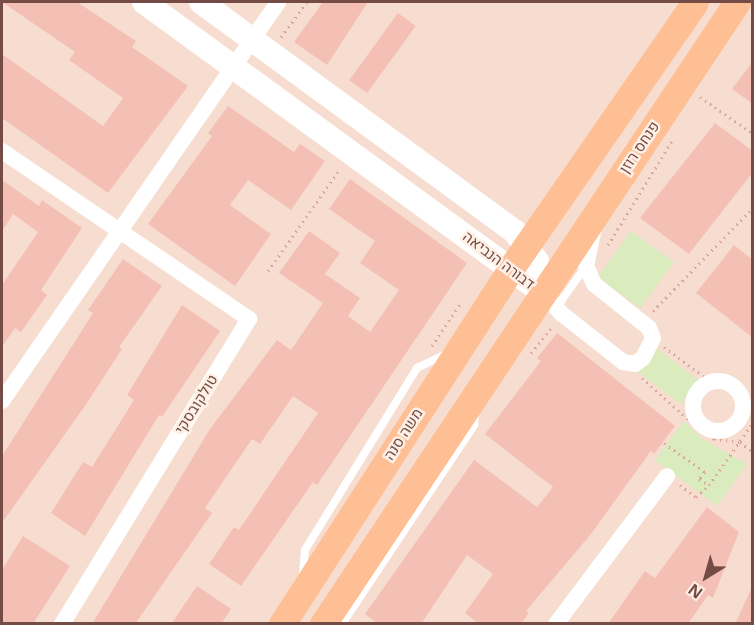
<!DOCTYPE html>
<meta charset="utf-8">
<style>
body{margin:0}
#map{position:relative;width:754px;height:625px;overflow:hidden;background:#feebdf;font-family:"Noto Sans",Heebo,sans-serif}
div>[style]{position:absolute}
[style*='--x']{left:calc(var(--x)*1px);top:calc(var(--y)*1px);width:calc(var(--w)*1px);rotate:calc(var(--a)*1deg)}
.residential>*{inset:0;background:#f7ddd0;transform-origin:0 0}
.green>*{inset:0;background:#daebbd;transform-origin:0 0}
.building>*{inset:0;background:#f4c0b5;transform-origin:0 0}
.path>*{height:3px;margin-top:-1.5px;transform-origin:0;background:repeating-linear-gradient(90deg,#d9a398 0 1.5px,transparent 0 6px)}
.lane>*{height:8px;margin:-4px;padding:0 4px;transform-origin:4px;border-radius:4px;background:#fff}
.street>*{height:16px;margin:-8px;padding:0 8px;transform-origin:8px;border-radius:8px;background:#fff}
.street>.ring{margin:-8px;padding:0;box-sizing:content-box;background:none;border:16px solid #fff;border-radius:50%}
.secondary>*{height:24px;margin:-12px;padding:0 12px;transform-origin:12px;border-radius:12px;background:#fff}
.primary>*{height:27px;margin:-13.5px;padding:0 13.5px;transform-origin:13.5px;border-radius:13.5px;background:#ffbf94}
span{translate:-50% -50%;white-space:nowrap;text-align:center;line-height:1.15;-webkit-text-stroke:5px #fff0e6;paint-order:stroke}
.street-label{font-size:15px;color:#754c45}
.frame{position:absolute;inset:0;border:3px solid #754c45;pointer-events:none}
.north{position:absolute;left:676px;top:547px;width:60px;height:60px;-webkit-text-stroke:4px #fff0e6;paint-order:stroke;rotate:217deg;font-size:16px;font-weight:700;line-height:24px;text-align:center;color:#754c45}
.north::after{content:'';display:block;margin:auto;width:21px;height:27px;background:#754c45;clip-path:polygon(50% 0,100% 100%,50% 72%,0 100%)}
</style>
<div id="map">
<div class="residential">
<div style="left:2px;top:2px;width:750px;height:621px"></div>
</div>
<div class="green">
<div style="left:631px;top:231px;width:53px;height:57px;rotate:36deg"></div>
<div style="left:656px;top:348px;width:53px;height:30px;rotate:37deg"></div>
<div style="clip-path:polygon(684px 421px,701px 438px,747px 464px,717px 506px,655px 460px)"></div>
</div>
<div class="building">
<div style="clip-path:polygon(2px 2px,77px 2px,136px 41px,132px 47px,188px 86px,108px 193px,2px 118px,2px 54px,103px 126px,123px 98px,69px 60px,75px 52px)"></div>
<div style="clip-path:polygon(323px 2px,368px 2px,327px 65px,294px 42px)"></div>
<div style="left:398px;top:13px;width:22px;height:83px;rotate:36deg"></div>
<div style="clip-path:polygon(753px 61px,753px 104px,732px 89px)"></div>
<div style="clip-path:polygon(228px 106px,294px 152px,300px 144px,325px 161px,291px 210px,248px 180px,230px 205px,271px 234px,235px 286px,148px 224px,212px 136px,208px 133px)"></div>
<div style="clip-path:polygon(715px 123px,753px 151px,753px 172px,689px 254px,640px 218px)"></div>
<div style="clip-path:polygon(350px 179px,467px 263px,317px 485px,313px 482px,241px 586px,209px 564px,234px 527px,239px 530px,318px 413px,293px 396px,260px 444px,252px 439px,205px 508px,212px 513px,135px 624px,92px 624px,210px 429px,277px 340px,291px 350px,323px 303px,279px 273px,309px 231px,340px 253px,325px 274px,360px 298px,348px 316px,370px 332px,399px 290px,360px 263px,375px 241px,329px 209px)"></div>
<div style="clip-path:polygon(2px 180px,39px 206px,42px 200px,82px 228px,41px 290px,47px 295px,21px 332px,15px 328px,2px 347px,2px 285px,38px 232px,13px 214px,2px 231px)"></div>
<div style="clip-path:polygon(734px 245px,753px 260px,753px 338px,696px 293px)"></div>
<div style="clip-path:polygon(123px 259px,162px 286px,119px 347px,122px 349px,87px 403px,2px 523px,2px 456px,93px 313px,88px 310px)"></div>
<div style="clip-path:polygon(182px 305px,220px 331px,162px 417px,159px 415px,85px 536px,51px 513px,83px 462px,92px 467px,134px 400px,127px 395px)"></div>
<div style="clip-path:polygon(557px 333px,675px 426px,654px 454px,651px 451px,591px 534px,526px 611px,529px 613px,521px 624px,479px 624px,465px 613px,493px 574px,467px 555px,421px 624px,378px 624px,365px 614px,474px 460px,537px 507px,553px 487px,485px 434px,541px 361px,537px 358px)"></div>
<div style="clip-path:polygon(707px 507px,739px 532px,713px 598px,708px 595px,688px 624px,608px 624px,645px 571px,655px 578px)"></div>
<div style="clip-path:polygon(23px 536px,70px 566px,33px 624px,2px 624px,2px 570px)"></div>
<div style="clip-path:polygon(753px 585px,753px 624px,735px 624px)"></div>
<div style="clip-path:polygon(197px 586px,231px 609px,221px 624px,171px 624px)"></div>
</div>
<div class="path">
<div style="--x:281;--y:37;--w:44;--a:-53.4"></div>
<div style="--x:700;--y:97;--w:63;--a:34.7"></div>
<div style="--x:608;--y:245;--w:122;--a:-58.4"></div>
<div style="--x:268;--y:271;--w:125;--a:-54.8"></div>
<div style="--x:653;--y:311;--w:142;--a:-45.9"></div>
<div style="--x:432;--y:346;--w:50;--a:-56.3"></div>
<div style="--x:664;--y:347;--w:59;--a:36.7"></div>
<div style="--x:531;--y:353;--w:33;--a:-51"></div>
<div style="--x:642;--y:378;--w:75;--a:41.8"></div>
<div style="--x:698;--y:428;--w:19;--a:35"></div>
<div style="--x:714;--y:439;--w:26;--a:7"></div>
<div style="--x:740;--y:442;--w:15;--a:37"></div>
<div style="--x:664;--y:443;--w:50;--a:35.3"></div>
<div style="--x:705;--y:472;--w:9;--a:131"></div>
<div style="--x:699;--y:479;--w:12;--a:31"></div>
<div style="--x:680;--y:485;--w:20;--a:37"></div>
<div style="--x:696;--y:497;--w:18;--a:-43"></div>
<div style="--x:709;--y:485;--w:75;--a:-54.8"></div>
</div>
<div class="lane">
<div style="--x:553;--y:304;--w:9;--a:-21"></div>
<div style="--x:561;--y:301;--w:43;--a:-54.5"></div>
<div style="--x:303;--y:576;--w:26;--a:-86"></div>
<div style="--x:305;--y:550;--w:214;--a:-58.4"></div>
<div style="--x:417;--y:368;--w:32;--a:-26"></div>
<div style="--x:342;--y:624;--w:239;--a:-56.4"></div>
<div style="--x:474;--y:425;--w:13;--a:-86"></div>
</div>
<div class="street">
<div style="--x:2;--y:151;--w:299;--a:34.2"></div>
<div style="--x:249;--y:319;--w:358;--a:121.5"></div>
<div style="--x:542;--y:292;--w:30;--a:48"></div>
<div style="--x:562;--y:314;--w:78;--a:38.2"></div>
<div style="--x:623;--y:362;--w:12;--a:9"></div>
<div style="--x:635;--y:364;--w:10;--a:-37"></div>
<div style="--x:643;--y:358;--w:22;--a:-63"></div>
<div style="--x:653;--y:338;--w:11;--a:-112"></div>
<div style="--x:649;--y:328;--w:70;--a:-141.3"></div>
<div style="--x:594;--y:284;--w:20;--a:-114"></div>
<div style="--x:586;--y:266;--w:40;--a:-78"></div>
<div class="ring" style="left:693px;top:381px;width:34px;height:34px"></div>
<div style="--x:2;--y:401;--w:485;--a:-55.3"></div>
<div style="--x:556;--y:624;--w:185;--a:-53.1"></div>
</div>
<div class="secondary">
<div style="--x:144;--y:2;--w:492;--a:36.1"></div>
<div style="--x:201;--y:2;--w:389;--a:36.2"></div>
<div style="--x:515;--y:232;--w:36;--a:53"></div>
<div style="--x:537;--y:261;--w:31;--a:81"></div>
</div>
<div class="primary">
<div style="--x:282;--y:624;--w:423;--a:-57.2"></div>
<div style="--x:511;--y:268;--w:323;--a:-55.3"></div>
<div style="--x:323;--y:624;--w:747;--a:-56.35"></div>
</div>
<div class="street-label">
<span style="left:639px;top:147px;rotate:-56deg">פנחס רוזן</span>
<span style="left:499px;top:260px;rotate:37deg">דבורה הנביאה</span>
<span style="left:196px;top:404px;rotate:-58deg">טולקובסקי</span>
<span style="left:403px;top:434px;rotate:-57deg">משה סנה</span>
</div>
<div class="frame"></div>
<div class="north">N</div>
</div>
